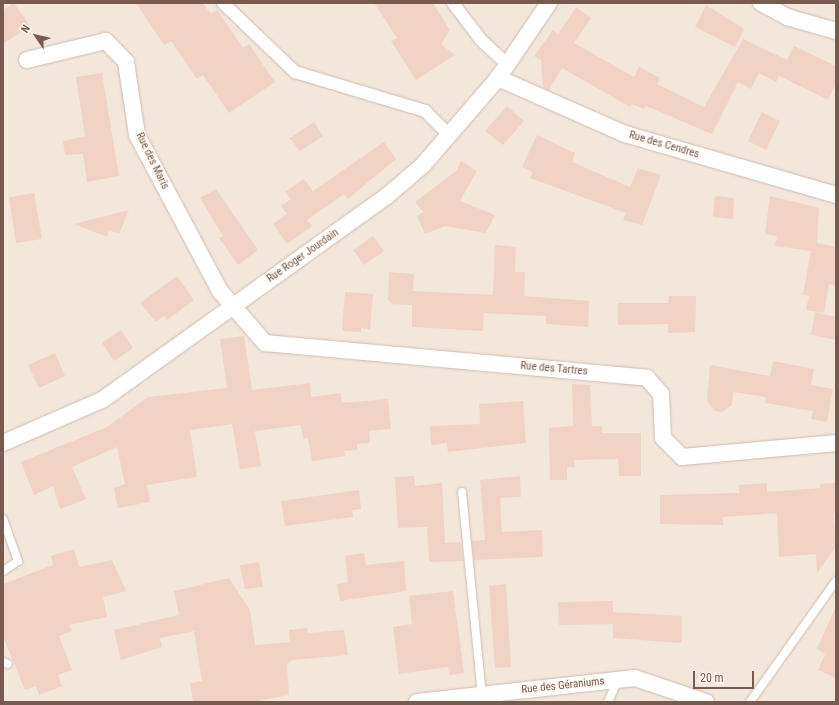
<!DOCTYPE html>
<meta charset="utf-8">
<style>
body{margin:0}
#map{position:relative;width:839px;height:705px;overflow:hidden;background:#fcf5ec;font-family:"Roboto Condensed",sans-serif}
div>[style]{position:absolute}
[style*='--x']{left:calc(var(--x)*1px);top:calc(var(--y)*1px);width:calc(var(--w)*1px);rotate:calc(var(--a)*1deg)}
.residential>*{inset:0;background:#f3e6db}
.building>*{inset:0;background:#f0d3c5}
.roads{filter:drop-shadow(0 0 1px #cebcb1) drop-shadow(0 0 1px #cebcb1)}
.service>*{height:8px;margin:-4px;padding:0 4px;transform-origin:4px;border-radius:4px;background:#fff}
.pedestrian>*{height:12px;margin:-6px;padding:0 6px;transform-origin:6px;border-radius:6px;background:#fff}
.minor>*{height:16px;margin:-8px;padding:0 8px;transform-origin:8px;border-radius:8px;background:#fff}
span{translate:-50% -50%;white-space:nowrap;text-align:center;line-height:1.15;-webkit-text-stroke:3px #fef9f3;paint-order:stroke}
.street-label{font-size:11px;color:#775b4f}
.frame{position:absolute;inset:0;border:4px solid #775b4f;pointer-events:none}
.north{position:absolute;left:16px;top:16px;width:40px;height:40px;-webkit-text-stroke:3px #fef9f3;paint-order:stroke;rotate:304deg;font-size:11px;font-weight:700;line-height:16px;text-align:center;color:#775b4f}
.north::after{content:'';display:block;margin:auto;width:14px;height:18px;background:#775b4f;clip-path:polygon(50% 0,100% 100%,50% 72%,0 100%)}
.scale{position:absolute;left:693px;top:671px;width:61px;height:18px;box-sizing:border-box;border:2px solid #775b4f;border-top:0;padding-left:5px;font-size:12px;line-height:14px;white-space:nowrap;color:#775b4f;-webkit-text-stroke:3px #fef9f3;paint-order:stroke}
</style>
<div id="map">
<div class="residential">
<div style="clip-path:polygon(3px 3px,836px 3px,836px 702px,3px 702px)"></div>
</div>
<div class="building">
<div style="clip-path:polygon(14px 3px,30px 26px,3px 44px,3px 10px)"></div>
<div style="clip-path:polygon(136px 3px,203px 3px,211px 14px,217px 10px,243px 48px,249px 44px,275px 82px,229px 113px,203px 75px,197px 79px,171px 41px,164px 45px)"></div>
<div style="clip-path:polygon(374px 3px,433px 3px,450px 30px,441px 44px,455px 55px,416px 80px,391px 41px,397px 38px)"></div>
<div style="clip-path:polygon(706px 5px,744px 29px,735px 47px,695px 27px)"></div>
<div style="clip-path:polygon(576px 7px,591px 18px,574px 43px,634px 77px,639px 67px,660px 78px,657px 84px,704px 107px,743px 39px,787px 60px,794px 46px,836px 66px,836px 83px,828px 100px,779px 76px,776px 82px,759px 73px,751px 89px,738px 82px,712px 134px,646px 106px,644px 109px,632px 104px,630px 107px,562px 68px,549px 90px,543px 88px,541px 60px,534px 56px,553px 30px,558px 34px)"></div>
<div style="clip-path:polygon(102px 73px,119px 176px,87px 182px,83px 154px,65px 155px,63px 141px,85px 136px,76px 77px)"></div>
<div style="clip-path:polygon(507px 106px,524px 121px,503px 145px,485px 131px)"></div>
<div style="clip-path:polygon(762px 112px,780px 121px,766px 150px,748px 141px)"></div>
<div style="clip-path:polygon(314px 122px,323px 136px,300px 151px,290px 138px)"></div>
<div style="clip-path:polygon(537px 135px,575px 153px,572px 162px,630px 187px,638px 168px,661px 175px,642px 225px,623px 220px,626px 213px,530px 178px,533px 172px,522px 167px)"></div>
<div style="clip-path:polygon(384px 142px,396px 159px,348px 199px,344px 194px,307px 220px,312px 226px,287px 244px,273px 224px,287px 214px,281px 206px,291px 199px,285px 192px,304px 179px,313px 191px)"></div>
<div style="clip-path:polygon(461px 161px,477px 171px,460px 201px,495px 215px,486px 233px,445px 226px,425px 234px,417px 216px,423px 212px,415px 202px,456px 171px)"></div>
<div style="clip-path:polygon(216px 189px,258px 250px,238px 265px,219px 238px,223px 236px,200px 198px)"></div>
<div style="clip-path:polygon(34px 193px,42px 239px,16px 243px,9px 197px)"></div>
<div style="clip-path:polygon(715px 196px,734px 198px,733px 219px,713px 217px)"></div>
<div style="clip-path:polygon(770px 196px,819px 208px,817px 243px,836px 247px,836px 286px,829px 284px,824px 313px,806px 310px,809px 296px,803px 295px,811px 251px,775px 246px,777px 236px,765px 234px)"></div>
<div style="clip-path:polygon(129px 210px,119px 234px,109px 230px,107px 237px,74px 224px)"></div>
<div style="clip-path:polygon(373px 236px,384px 251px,364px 265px,353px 250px)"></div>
<div style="clip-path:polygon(495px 245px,516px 247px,515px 272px,525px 272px,524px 296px,589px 301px,588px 327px,546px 324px,546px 316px,484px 313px,483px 331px,412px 327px,412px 300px,412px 305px,392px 304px,388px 299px,389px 272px,414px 274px,413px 291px,493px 295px)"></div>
<div style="clip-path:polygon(177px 276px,194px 300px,167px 320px,164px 316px,156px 322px,140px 303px)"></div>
<div style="clip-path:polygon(345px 292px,373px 294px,370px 329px,361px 328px,361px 332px,342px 331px)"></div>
<div style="clip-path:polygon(669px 296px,696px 296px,695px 332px,668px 333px,668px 324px,618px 325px,618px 303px,668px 303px)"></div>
<div style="clip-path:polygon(815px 312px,836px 317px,836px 340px,811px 335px)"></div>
<div style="clip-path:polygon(121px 330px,133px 348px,114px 361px,102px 343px)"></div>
<div style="clip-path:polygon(244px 336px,252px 390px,310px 383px,311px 397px,341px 393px,342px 403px,388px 399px,391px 429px,369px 431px,370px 443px,357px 444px,357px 450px,344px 451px,345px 456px,312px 461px,308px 438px,303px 439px,301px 425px,255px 431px,261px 466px,240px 469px,232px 424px,190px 430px,197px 477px,147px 485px,150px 502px,118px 508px,114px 488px,125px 484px,117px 447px,72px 467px,86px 499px,60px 509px,53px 486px,34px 495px,21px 462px,107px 427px,148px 397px,227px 388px,220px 339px)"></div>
<div style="clip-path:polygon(55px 353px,65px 376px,39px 388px,28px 365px)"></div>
<div style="clip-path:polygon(773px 361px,814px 369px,811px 385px,833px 389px,827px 422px,811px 419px,813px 411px,765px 403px,766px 397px,733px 392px,732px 405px,722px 412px,715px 411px,707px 401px,710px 365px,770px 376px)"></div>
<div style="clip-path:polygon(572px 384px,590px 385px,592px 426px,602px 426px,602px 433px,641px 433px,641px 476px,619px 476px,618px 459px,574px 460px,575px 467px,567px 467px,567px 480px,550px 480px,549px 428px,573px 426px)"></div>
<div style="clip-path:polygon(523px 401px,526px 443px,448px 452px,447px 443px,431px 445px,430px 426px,480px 424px,479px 404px)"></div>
<div style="clip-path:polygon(414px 476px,415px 486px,442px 483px,445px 543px,461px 542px,463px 561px,429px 562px,427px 527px,398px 528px,395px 477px)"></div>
<div style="clip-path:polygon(520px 476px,521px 497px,500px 498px,502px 532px,542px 530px,543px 557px,474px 560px,472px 541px,485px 540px,480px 480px)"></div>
<div style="clip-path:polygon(767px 483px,767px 492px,820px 488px,820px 484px,836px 483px,836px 512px,833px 513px,836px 546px,817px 573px,816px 554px,779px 557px,777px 513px,723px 517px,723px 525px,660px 524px,660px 495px,739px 493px,739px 485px)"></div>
<div style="clip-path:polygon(359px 490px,361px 509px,352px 510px,353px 517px,285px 526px,281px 501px)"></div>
<div style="clip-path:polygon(74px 549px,79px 567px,112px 560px,126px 591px,103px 597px,107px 617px,69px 625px,72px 631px,59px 636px,72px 670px,58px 675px,62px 686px,39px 695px,36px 686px,25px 690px,3px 636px,3px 584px,53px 565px,51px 556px)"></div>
<div style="clip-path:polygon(364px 553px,366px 565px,404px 561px,406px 591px,340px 601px,337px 584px,348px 582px,345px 556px)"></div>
<div style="clip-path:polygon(259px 562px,263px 587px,245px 589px,240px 565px)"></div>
<div style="clip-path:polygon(229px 578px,250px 610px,255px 645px,290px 642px,289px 630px,307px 628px,308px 633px,344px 630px,348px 655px,293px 660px,287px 664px,289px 695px,253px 702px,193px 702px,190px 683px,202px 681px,194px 631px,160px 638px,162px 647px,121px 660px,114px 630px,179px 615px,174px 591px)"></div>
<div style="clip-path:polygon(506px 584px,511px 667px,495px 668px,489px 586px)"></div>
<div style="clip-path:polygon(453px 591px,464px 673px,449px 675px,448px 667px,399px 674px,393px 627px,412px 624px,409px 596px)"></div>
<div style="clip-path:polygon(613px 601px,613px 624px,559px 625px,558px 602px)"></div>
<div style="clip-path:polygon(836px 606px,836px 678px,818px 670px,825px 654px,817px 649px)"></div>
<div style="clip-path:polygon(613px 612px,682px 616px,682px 643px,613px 638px)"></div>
</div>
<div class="roads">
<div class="service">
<div style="--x:462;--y:492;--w:204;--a:84.4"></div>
<div style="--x:3;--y:519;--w:45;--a:70.3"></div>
<div style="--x:18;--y:561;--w:18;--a:146"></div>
<div style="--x:3;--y:662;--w:5;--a:22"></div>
<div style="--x:608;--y:702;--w:24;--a:-66"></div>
<div style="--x:750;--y:702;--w:148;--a:-54.6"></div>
</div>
<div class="pedestrian">
<div style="--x:223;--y:3;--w:100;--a:43.8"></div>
<div style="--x:295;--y:72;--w:136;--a:16.7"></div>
<div style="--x:425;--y:111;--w:34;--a:45"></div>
<div style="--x:453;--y:3;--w:46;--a:52.9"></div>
<div style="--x:481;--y:40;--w:35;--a:43"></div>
</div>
<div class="minor">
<div style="--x:761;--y:3;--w:30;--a:28"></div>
<div style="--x:787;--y:17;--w:51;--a:15.9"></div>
<div style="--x:27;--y:60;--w:81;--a:-13.5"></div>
<div style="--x:106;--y:41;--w:29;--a:46"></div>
<div style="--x:126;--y:62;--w:74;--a:81.4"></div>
<div style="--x:137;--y:135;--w:177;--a:62"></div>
<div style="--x:220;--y:291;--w:69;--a:49.1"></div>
<div style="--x:265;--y:343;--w:384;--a:5.2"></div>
<div style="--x:647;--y:378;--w:21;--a:49"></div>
<div style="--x:661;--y:394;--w:44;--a:87.4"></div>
<div style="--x:663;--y:438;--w:27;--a:45"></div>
<div style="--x:682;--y:457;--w:155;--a:-5.2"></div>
<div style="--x:498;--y:78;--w:139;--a:23.8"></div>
<div style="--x:625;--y:134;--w:220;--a:16.1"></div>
<div style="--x:3;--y:443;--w:108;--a:-23.5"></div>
<div style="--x:102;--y:400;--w:350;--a:-35.6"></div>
<div style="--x:387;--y:196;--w:48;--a:-40.7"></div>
<div style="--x:423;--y:165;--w:115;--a:-49.2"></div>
<div style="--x:498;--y:78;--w:91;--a:-55.8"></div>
<div style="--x:417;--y:702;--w:219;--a:-6.3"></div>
<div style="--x:635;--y:678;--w:75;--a:18.7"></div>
</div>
</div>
<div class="street-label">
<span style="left:664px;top:145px;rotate:16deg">Rue des Cendres</span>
<span style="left:152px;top:161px;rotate:64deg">Rue des Maris</span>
<span style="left:303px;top:256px;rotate:-35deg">Rue Roger Jourdain</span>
<span style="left:554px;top:369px;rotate:5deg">Rue des Tartres</span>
<span style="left:563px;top:686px;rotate:-6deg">Rue des Géraniums</span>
</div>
<div class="frame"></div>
<div class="north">N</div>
<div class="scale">20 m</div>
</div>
